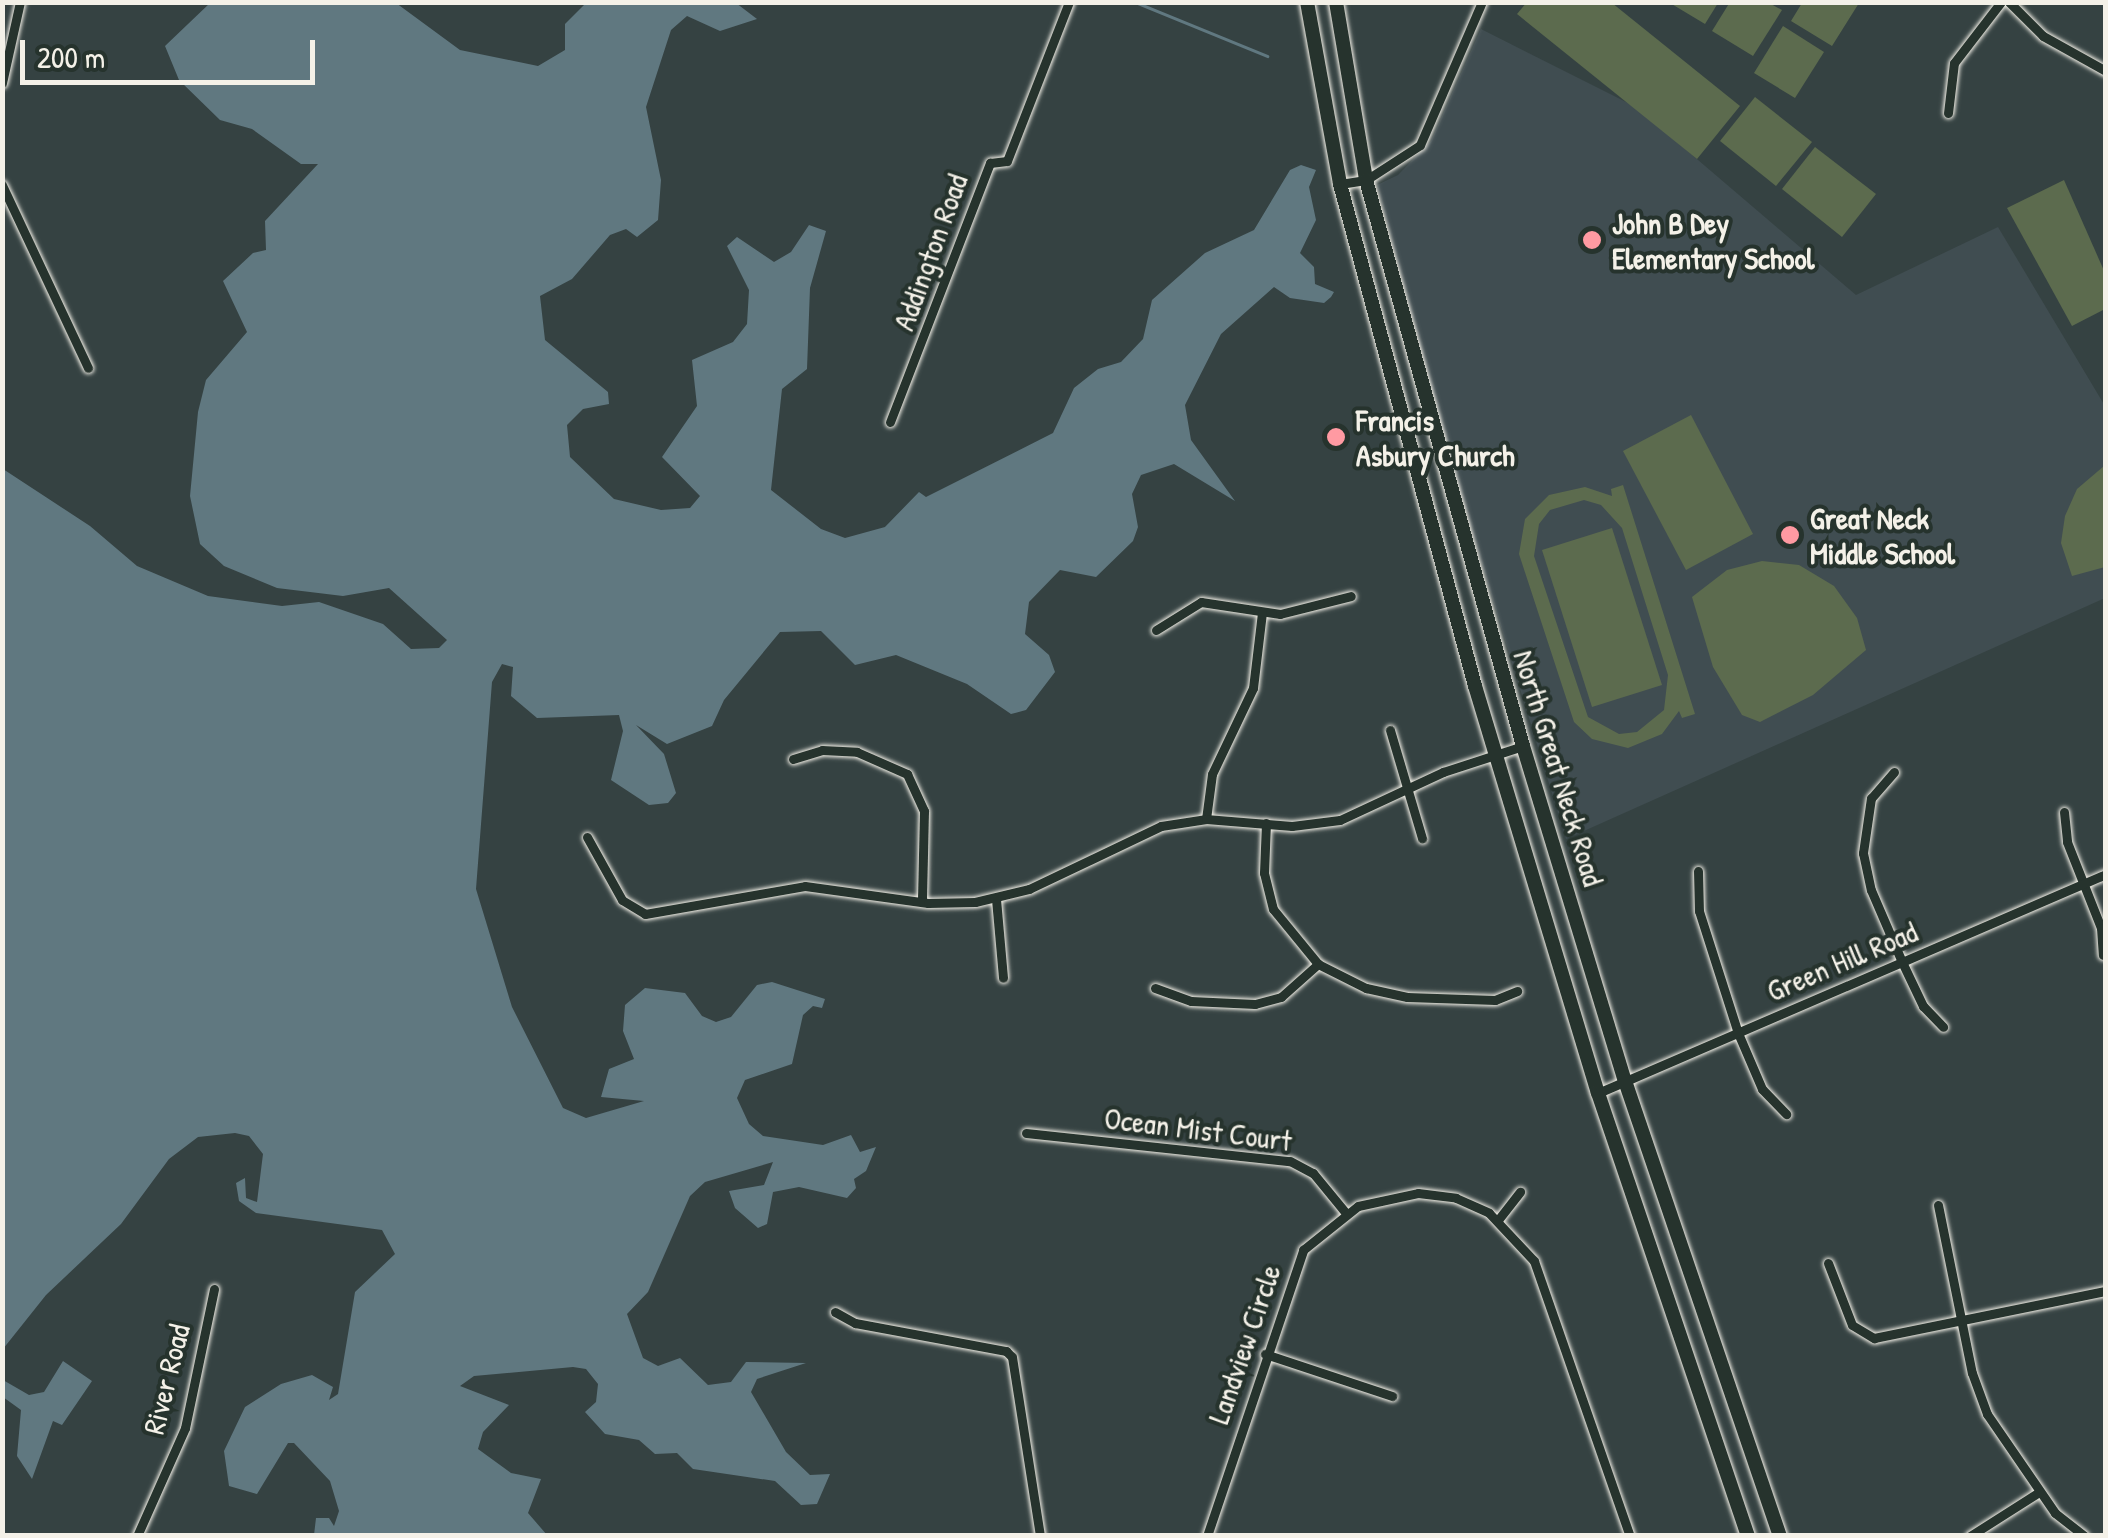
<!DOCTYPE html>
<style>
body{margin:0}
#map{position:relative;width:2108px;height:1538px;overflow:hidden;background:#354242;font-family:"Patrick Hand",sans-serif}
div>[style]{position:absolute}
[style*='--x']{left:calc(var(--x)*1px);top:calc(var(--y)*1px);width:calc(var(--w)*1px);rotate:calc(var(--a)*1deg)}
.built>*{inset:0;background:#404d51}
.green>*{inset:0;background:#5c6b4e}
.water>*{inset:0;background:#607880}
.stream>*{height:2.5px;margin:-1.25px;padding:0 1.25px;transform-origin:1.25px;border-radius:1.25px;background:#607880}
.roads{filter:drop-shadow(0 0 2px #f4f1e8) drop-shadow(0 0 2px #f4f1e8)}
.minor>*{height:9px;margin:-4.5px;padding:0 4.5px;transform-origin:4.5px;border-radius:4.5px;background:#26332d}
.primary>*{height:14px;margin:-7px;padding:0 7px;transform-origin:7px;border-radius:7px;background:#26332d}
.dots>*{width:28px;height:28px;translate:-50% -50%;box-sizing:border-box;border:5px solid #26332d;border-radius:50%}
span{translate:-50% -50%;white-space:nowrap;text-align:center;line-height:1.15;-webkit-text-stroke:8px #26332d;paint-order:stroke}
.poi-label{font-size:30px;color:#f4f1e8;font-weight:700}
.left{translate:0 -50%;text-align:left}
.street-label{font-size:30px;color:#f4f1e8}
.frame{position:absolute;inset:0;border:5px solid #f4f1e8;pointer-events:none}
.scale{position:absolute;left:20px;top:40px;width:295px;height:45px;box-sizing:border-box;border:5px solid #f4f1e8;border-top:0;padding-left:12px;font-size:30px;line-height:35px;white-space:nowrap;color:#f4f1e8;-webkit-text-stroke:8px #26332d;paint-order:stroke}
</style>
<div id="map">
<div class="built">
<div style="clip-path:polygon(1481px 29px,1636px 107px,1856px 295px,1998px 227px,2105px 406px,2105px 598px,1566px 839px,1454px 473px,1377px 185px,1398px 175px,1431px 141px)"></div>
</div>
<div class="green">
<div style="clip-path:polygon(1527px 2px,1612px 3px,1740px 106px,1697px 159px,1517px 14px)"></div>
<div style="clip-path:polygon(1730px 2px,1769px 3px,1782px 10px,1753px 56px,1712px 31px)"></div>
<div style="clip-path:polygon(1670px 3px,1718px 2px,1718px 3px,1705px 24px)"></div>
<div style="clip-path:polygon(1802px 3px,1802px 2px,1859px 3px,1832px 46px,1791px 21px)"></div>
<div style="clip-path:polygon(1783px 26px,1824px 52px,1795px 98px,1754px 73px)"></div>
<div style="clip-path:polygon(1755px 97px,1812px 142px,1776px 186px,1720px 141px)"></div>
<div style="clip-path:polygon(1815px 147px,1876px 194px,1842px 237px,1782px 189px)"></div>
<div style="clip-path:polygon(2064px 180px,2105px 273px,2105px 309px,2072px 326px,2007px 208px)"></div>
<div style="clip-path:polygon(1691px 415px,1753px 534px,1686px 570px,1623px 451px)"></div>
<div style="clip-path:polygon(2104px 466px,2105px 567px,2072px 576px,2061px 543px,2065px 516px,2077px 489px)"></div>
<div style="clip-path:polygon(evenodd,1623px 485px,1695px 714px,1682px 718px,1679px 711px,1662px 734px,1628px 748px,1592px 739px,1574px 722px,1519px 554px,1525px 519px,1549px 495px,1585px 487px,1612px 496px,1611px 489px,1623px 485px,1584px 500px,1601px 505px,1622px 528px,1668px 675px,1664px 710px,1637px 732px,1619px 734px,1588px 717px,1534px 556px,1539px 524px,1550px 510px,1584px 500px)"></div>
<div style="clip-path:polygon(1612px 528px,1662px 685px,1592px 707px,1542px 550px)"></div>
<div style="clip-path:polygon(1762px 561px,1799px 565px,1834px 586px,1857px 618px,1866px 650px,1813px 695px,1760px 722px,1742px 715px,1713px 667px,1692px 597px,1727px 570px)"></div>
</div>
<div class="water">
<div style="clip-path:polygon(210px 3px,396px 3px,460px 50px,538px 66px,565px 50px,565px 24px,586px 3px,736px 3px,757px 19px,720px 31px,687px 16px,671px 30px,646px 107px,661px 180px,658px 220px,637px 237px,626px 229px,610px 235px,572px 279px,540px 296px,545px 340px,608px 392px,609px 404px,583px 409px,567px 425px,570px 457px,614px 499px,661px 510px,690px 508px,700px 496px,662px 457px,697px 406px,692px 360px,733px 342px,747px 324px,749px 290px,727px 246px,737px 237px,774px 262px,791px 252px,809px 225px,826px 231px,810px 288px,807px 369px,782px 389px,771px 490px,821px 529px,845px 538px,885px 527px,919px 492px,926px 497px,1053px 433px,1074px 388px,1098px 369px,1121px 362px,1143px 339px,1152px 300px,1205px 253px,1254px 230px,1290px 170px,1301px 165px,1316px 170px,1309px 187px,1316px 220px,1300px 253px,1314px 267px,1315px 284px,1334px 292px,1331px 297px,1324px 303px,1290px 298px,1274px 287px,1221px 334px,1185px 405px,1191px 440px,1235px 501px,1174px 464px,1141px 475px,1132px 494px,1138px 527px,1133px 541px,1096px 577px,1060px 570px,1029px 602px,1025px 634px,1049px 655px,1055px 672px,1026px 710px,1011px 714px,967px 684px,896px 655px,855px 665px,821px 631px,780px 632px,724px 700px,712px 726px,667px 744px,636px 725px,664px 754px,676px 793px,668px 803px,649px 805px,611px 780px,623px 731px,619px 715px,537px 718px,511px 696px,513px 667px,502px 664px,492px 682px,476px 889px,512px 1007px,563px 1108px,586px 1118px,644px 1101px,601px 1097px,609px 1069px,634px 1059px,623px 1031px,625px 1005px,645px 988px,685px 993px,702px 1016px,716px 1022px,731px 1017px,757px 985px,772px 982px,825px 999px,822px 1008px,813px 1006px,803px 1015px,792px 1064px,745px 1080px,737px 1098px,749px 1124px,763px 1136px,823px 1145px,851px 1135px,860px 1152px,876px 1147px,866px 1171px,854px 1179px,856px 1188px,847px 1198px,799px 1187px,773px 1192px,767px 1224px,758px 1228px,735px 1208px,729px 1191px,764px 1185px,773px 1162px,705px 1182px,690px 1196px,648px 1292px,627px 1314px,643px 1358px,658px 1366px,680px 1358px,708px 1385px,731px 1382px,746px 1362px,806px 1363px,757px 1379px,751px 1392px,786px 1452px,810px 1475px,830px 1474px,817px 1504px,801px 1505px,775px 1481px,693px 1469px,677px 1453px,655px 1454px,639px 1440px,605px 1434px,585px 1412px,596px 1402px,598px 1384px,586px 1369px,573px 1367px,474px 1376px,460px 1386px,509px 1405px,483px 1432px,478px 1449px,511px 1473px,541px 1479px,528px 1513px,547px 1535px,314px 1535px,316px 1518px,329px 1518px,334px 1526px,339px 1511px,330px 1481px,294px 1443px,288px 1443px,257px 1494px,229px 1486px,224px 1451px,245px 1407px,281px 1384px,312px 1375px,333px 1387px,329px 1400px,338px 1394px,355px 1292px,395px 1254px,382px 1230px,256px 1213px,239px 1201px,236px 1183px,245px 1178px,246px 1198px,257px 1202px,263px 1154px,249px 1136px,235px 1133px,198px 1137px,169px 1159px,121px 1224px,46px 1295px,3px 1349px,3px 469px,90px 526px,137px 566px,208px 596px,282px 606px,319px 602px,383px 624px,411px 649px,439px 648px,447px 640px,389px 588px,343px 596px,277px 588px,224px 566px,200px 544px,190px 496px,198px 412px,206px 380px,247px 332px,223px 281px,253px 253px,266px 250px,265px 221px,318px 164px,301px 164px,252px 129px,220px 120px,179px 80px,165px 46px)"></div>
<div style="clip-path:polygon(63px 1361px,92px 1381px,62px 1425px,53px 1421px,32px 1479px,17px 1456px,21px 1410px,3px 1397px,3px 1380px,29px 1395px,44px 1392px)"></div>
</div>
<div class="stream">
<div style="--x:1135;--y:2;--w:143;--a:22.2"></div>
</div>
<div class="roads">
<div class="minor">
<div style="--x:2009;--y:2;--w:48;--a:45"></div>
<div style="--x:2043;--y:36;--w:72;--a:29.1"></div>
<div style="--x:2;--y:83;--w:83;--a:-77.5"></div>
<div style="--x:1948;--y:113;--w:50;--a:-83.2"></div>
<div style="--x:1954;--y:63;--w:77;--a:-52.4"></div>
<div style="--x:1340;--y:184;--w:26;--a:-9"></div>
<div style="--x:1366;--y:180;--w:64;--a:-32.9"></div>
<div style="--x:1420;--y:145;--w:156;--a:-66.6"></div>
<div style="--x:2;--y:185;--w:202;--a:64.8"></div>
<div style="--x:890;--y:422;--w:278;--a:-68.9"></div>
<div style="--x:990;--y:163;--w:17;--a:-7"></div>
<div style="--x:1007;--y:161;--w:171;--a:-68.7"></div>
<div style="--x:1156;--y:630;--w:53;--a:-31.9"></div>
<div style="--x:1201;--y:602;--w:80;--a:8.6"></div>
<div style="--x:1280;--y:614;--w:73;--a:-14.2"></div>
<div style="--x:1390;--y:730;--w:113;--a:73.5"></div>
<div style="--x:793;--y:759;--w:30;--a:-17"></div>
<div style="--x:822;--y:750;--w:35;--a:3"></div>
<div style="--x:857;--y:752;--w:55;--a:23.7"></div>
<div style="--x:907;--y:774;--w:41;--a:65.3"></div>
<div style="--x:924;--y:811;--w:91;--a:91.3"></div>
<div style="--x:1894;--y:772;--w:35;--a:131"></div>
<div style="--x:1871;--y:798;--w:56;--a:98.3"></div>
<div style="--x:1863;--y:853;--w:38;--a:78"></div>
<div style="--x:1871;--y:890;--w:78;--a:66.7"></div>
<div style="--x:1902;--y:962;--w:49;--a:64.5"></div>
<div style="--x:1923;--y:1006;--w:29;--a:46"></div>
<div style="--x:2064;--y:812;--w:30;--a:84"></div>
<div style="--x:2067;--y:842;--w:92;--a:68.4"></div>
<div style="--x:2101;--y:928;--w:27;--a:86"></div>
<div style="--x:1206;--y:819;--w:45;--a:-82.4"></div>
<div style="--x:1212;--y:774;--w:95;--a:-64.5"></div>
<div style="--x:1253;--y:688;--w:76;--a:-83.2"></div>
<div style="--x:1266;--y:823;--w:50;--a:92.3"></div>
<div style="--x:1264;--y:873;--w:37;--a:76"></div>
<div style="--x:1273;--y:909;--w:71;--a:50.7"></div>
<div style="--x:1318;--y:964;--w:54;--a:26.6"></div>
<div style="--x:1366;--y:988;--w:42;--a:12.4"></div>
<div style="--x:1407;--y:997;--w:88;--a:2"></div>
<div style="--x:1495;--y:1000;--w:24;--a:-22"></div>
<div style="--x:587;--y:837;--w:72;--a:60.9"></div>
<div style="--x:622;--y:900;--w:27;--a:31"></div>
<div style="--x:645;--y:914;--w:162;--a:-9.9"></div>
<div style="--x:805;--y:886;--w:124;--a:7.9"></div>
<div style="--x:928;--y:903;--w:47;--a:-1.2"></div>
<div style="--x:975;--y:902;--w:56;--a:-13.5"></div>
<div style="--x:1029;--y:889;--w:146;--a:-25.5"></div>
<div style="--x:1161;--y:826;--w:46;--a:-8.8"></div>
<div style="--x:1206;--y:819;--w:86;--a:4.7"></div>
<div style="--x:1292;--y:826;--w:48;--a:-7.1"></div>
<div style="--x:1340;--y:820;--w:114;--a:-25"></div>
<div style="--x:1443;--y:772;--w:84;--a:-18"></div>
<div style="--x:1698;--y:871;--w:40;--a:88.6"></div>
<div style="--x:1699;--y:911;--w:128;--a:72.3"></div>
<div style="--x:1738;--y:1033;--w:61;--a:66.8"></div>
<div style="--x:1762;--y:1089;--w:35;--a:46"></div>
<div style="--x:996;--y:899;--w:79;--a:84.9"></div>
<div style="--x:1155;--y:988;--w:38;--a:20"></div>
<div style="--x:1191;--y:1001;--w:64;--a:2.7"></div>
<div style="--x:1255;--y:1004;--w:27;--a:-15"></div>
<div style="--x:1281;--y:997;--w:50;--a:-41.7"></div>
<div style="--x:1598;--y:1093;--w:553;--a:-23.32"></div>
<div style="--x:1026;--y:1133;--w:265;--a:6.1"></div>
<div style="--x:1290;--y:1161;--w:26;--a:28"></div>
<div style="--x:1313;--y:1173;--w:50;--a:50.6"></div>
<div style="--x:1938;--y:1205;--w:171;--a:78.6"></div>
<div style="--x:1972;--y:1373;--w:44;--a:69.9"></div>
<div style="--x:1987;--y:1414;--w:120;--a:55.5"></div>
<div style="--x:2055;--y:1513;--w:37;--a:38"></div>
<div style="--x:1498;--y:1220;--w:36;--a:-52"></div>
<div style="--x:1828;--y:1263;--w:66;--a:68.8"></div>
<div style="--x:1852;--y:1325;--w:26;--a:31"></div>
<div style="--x:1874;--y:1338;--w:237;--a:-11.5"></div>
<div style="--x:835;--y:1312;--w:23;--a:29"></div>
<div style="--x:855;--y:1323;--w:154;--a:10.5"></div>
<div style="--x:1006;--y:1351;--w:8;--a:45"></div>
<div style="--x:1012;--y:1357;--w:181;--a:81.1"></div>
<div style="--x:1265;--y:1354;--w:134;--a:18.3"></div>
<div style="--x:137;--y:1536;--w:118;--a:-66"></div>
<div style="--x:185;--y:1428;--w:142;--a:-78.2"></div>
<div style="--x:1207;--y:1536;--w:302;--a:-71.4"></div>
<div style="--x:1303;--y:1250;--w:70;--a:-38.7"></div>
<div style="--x:1358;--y:1206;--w:61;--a:-12.2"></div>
<div style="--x:1418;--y:1193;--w:38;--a:7"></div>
<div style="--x:1456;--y:1198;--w:36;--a:24"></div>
<div style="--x:1489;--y:1213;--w:66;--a:46.8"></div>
<div style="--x:1534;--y:1261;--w:291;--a:70.8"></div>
<div style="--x:1970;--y:1536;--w:82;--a:-32.5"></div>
</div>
<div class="primary">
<div style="--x:1307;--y:2;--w:185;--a:79.7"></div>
<div style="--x:1340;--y:184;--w:520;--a:74.95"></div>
<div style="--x:1475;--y:686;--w:425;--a:73.2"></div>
<div style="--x:1598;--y:1093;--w:468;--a:71.3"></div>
<div style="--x:1336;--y:2;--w:181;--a:80.4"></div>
<div style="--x:1366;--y:180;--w:587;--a:74.5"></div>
<div style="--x:1523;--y:746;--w:350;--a:73.1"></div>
<div style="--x:1625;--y:1081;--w:481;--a:71.2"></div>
</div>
</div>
<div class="dots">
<div style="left:1592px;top:240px;background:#ff9aa2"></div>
<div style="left:1336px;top:437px;background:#ff9aa2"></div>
<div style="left:1790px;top:535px;background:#ff9aa2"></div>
</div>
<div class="poi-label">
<span class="left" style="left:1612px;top:240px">John B Dey<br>Elementary School</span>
<span class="left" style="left:1356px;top:437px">Francis<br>Asbury Church</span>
<span class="left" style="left:1810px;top:535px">Great Neck<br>Middle School</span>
</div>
<div class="street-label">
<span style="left:930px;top:252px;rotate:-70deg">Addington Road</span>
<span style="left:1559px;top:768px;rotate:73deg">North Great Neck Road</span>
<span style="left:1842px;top:961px;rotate:-23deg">Green Hill Road</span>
<span style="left:1198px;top:1129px;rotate:7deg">Ocean Mist Court</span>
<span style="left:1244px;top:1344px;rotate:-71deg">Landview Circle</span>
<span style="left:166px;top:1379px;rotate:-76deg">River Road</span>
</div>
<div class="frame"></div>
<div class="scale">200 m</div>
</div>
